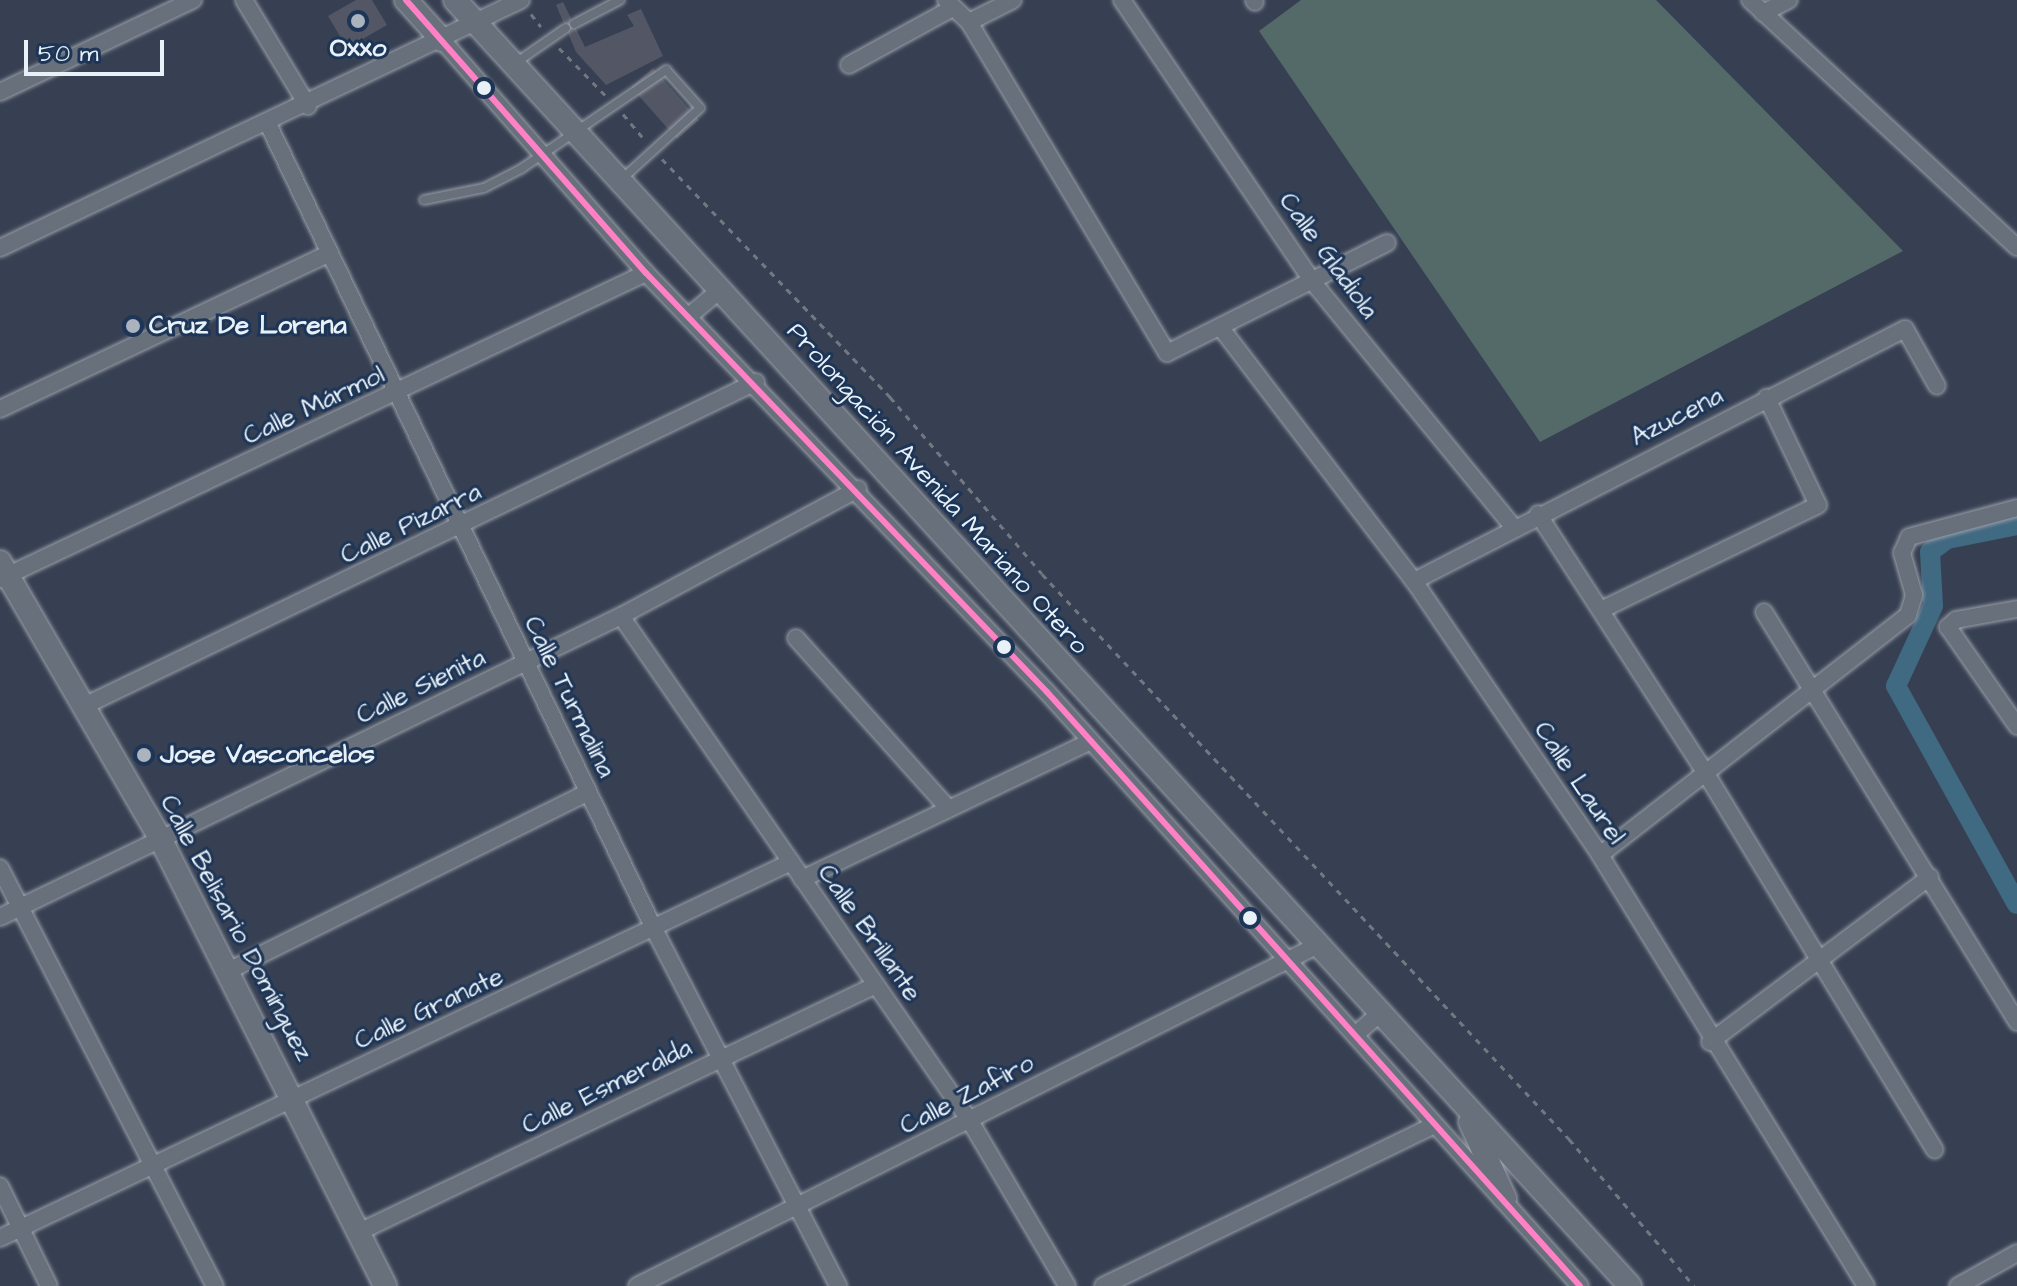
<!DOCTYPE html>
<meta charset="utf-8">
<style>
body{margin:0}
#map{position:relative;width:2017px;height:1286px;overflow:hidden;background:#374052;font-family:"Architects Daughter",sans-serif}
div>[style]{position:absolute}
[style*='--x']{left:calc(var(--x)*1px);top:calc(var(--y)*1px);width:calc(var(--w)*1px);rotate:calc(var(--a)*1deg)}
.green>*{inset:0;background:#546a69}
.canal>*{height:20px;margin:-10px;padding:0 10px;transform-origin:10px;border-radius:10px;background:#406982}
.building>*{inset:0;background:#535664}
.path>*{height:3px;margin-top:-1.5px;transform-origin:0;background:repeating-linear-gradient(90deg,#717882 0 6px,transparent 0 12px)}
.roads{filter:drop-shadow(0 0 2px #9ba1ab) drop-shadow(0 0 2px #9ba1ab)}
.lane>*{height:8px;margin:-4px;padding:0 4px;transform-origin:4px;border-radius:4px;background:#68707b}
.street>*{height:16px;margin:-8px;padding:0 8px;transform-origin:8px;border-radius:8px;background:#68707b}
.secondary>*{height:22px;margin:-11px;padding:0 11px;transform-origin:11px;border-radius:11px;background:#68707b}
.bus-1>*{height:6px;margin:-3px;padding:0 3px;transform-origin:3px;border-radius:3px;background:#ff80c5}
.dots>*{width:22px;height:22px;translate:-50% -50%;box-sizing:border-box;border:4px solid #1d3557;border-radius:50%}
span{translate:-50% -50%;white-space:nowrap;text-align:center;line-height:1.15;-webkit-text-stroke:6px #1d3557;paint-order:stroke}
.poi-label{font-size:26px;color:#e8f1f8;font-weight:700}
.left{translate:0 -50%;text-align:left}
.street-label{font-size:26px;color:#e8f1f8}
.scale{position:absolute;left:24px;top:40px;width:140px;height:36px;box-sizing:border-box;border:4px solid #e8f1f8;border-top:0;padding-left:10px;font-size:24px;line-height:28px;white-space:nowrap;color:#e8f1f8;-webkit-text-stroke:6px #1d3557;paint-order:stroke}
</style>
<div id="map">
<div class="green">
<div style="clip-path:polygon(1301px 0,1656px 0,1903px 251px,1540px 442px,1259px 31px)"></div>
</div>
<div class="canal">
<div style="--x:2017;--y:525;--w:71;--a:168.7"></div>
<div style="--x:1947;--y:539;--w:21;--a:143"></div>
<div style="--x:1930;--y:552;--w:54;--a:86.8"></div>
<div style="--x:1933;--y:606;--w:88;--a:114.8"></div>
<div style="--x:1896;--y:686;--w:249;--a:61"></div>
</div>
<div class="building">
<div style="clip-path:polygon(356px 0,372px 0,387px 25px,347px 48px,328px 16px)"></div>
<div style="clip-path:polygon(563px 2px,585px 47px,634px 26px,627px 15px,641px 9px,663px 56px,606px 85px,576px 52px,556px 5px)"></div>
<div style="clip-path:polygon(653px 68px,699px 120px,677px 139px,631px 87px)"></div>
</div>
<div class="path">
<div style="--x:531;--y:14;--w:16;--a:52"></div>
<div style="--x:559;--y:48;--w:69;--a:45.6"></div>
<div style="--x:623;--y:114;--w:33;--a:50"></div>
<div style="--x:662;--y:159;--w:330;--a:46.2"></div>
<div style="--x:890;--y:397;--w:233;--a:49.3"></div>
<div style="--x:1042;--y:574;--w:773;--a:46.99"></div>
<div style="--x:1569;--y:1139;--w:193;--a:49.6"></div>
</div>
<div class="roads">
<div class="lane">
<div style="--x:574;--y:24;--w:52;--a:-27.6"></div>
<div style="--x:514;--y:64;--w:63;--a:-34.7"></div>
<div style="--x:424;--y:200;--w:61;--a:-11.3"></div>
<div style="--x:484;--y:188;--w:42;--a:-27.2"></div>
<div style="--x:521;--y:169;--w:176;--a:-34.3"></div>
<div style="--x:666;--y:70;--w:51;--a:48.2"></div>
<div style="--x:700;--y:108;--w:105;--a:137.7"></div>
</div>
<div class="street">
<div style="--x:244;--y:0;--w:124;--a:58.9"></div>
<div style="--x:946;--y:0;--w:32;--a:44"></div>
<div style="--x:969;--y:22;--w:386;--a:59.1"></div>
<div style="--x:1167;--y:353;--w:246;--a:-26.6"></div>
<div style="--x:1122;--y:0;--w:339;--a:55.9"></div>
<div style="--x:1312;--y:281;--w:318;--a:50.7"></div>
<div style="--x:1254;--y:0;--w:2;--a:63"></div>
<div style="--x:1750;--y:0;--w:364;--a:42.8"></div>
<div style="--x:1763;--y:13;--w:29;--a:-27"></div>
<div style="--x:969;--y:22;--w:49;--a:-26.6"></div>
<div style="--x:442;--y:40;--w:310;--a:48.8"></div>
<div style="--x:646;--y:273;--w:580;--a:46.26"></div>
<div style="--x:1047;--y:692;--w:798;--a:48.1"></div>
<div style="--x:849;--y:65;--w:116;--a:-28.8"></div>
<div style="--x:0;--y:92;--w:214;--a:-25.5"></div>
<div style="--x:268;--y:124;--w:893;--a:64.38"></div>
<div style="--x:654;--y:929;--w:402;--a:62.7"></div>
<div style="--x:0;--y:248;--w:577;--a:-25.45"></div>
<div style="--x:689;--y:316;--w:39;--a:-40"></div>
<div style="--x:1221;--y:328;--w:318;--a:52.7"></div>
<div style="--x:1414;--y:581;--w:331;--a:55.8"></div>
<div style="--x:1600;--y:855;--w:506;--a:58.32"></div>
<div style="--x:0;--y:409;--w:365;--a:-25.3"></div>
<div style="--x:1538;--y:514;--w:307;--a:57.1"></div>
<div style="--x:1705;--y:772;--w:442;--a:58.7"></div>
<div style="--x:0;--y:579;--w:715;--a:-25.35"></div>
<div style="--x:1414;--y:581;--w:552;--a:-27.17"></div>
<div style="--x:1905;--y:329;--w:65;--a:60.7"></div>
<div style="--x:1603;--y:609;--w:239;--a:-25.8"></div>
<div style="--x:1818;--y:505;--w:119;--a:-115.5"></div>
<div style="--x:2017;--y:609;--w:62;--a:169.8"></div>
<div style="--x:1956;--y:620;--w:11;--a:139"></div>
<div style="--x:1948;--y:627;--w:121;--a:55.1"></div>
<div style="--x:1764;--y:612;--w:482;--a:58.3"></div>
<div style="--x:621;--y:616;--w:614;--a:55.35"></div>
<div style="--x:970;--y:1121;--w:191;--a:59.5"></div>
<div style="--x:796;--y:638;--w:228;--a:48.2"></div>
<div style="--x:84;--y:706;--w:746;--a:-25.74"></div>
<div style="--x:1600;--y:855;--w:390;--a:-37.9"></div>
<div style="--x:1908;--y:615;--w:21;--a:-73"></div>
<div style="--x:1914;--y:595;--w:44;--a:-105.9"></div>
<div style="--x:1902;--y:553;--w:17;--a:-66"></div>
<div style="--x:1909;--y:537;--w:112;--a:-15"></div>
<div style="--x:0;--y:868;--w:470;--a:62.8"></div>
<div style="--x:802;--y:879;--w:318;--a:-25.5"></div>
<div style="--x:0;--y:917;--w:690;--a:-25.86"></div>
<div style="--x:621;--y:616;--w:269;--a:-28.2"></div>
<div style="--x:228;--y:971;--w:402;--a:-26.4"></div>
<div style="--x:1355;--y:1035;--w:33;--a:-41"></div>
<div style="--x:1710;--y:1042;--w:275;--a:-36.9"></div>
<div style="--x:0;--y:1186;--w:111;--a:63.9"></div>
<div style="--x:359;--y:1232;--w:573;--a:-25.54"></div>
<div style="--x:0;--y:1238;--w:876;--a:-25.42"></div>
<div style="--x:637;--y:1286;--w:762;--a:-26.6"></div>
<div style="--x:1103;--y:1286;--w:368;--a:-25.9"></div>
<div style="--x:1958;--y:1286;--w:68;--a:-29.2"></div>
</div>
<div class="secondary">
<div style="--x:406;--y:0;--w:54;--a:48"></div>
<div style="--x:455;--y:0;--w:1742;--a:47.58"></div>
<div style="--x:0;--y:562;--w:321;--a:59.9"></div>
<div style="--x:161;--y:840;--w:499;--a:63.3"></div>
<div style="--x:1470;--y:1122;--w:84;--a:65.3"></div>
</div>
</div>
<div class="bus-1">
<div style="--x:406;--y:0;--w:363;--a:48.7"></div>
<div style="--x:646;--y:273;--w:580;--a:46.26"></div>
<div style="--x:1047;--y:692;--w:798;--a:48.1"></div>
</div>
<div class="dots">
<div style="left:358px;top:21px;background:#aab3be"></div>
<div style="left:484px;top:88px;background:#e8f1f8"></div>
<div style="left:133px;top:326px;background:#aab3be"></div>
<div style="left:1004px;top:647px;background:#e8f1f8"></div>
<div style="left:144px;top:755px;background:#aab3be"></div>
<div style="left:1250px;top:918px;background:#e8f1f8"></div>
</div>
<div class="poi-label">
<span style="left:358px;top:49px">Oxxo</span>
<span class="left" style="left:149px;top:326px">Cruz De Lorena</span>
<span class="left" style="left:160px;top:755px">Jose Vasconcelos</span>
</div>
<div class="street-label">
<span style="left:1328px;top:256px;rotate:54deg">Calle Gladiola</span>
<span style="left:314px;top:406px;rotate:-25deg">Calle Mármol</span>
<span style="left:1677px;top:417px;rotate:-27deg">Azucena</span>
<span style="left:937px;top:489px;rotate:48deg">Prolongación Avenida Mariano Otero</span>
<span style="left:411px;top:524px;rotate:-26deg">Calle Pizarra</span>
<span style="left:421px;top:687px;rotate:-26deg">Calle Sienita</span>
<span style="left:569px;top:697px;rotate:64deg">Calle Turmalina</span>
<span style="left:1579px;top:783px;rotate:56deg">Calle Laurel</span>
<span style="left:236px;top:928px;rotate:62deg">Calle Belisario Domínguez</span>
<span style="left:869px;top:933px;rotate:55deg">Calle Brillante</span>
<span style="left:429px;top:1009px;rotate:-25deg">Calle Granate</span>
<span style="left:607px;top:1087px;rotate:-26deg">Calle Esmeralda</span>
<span style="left:967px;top:1095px;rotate:-27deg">Calle Zafiro</span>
</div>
<div class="scale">50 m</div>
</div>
